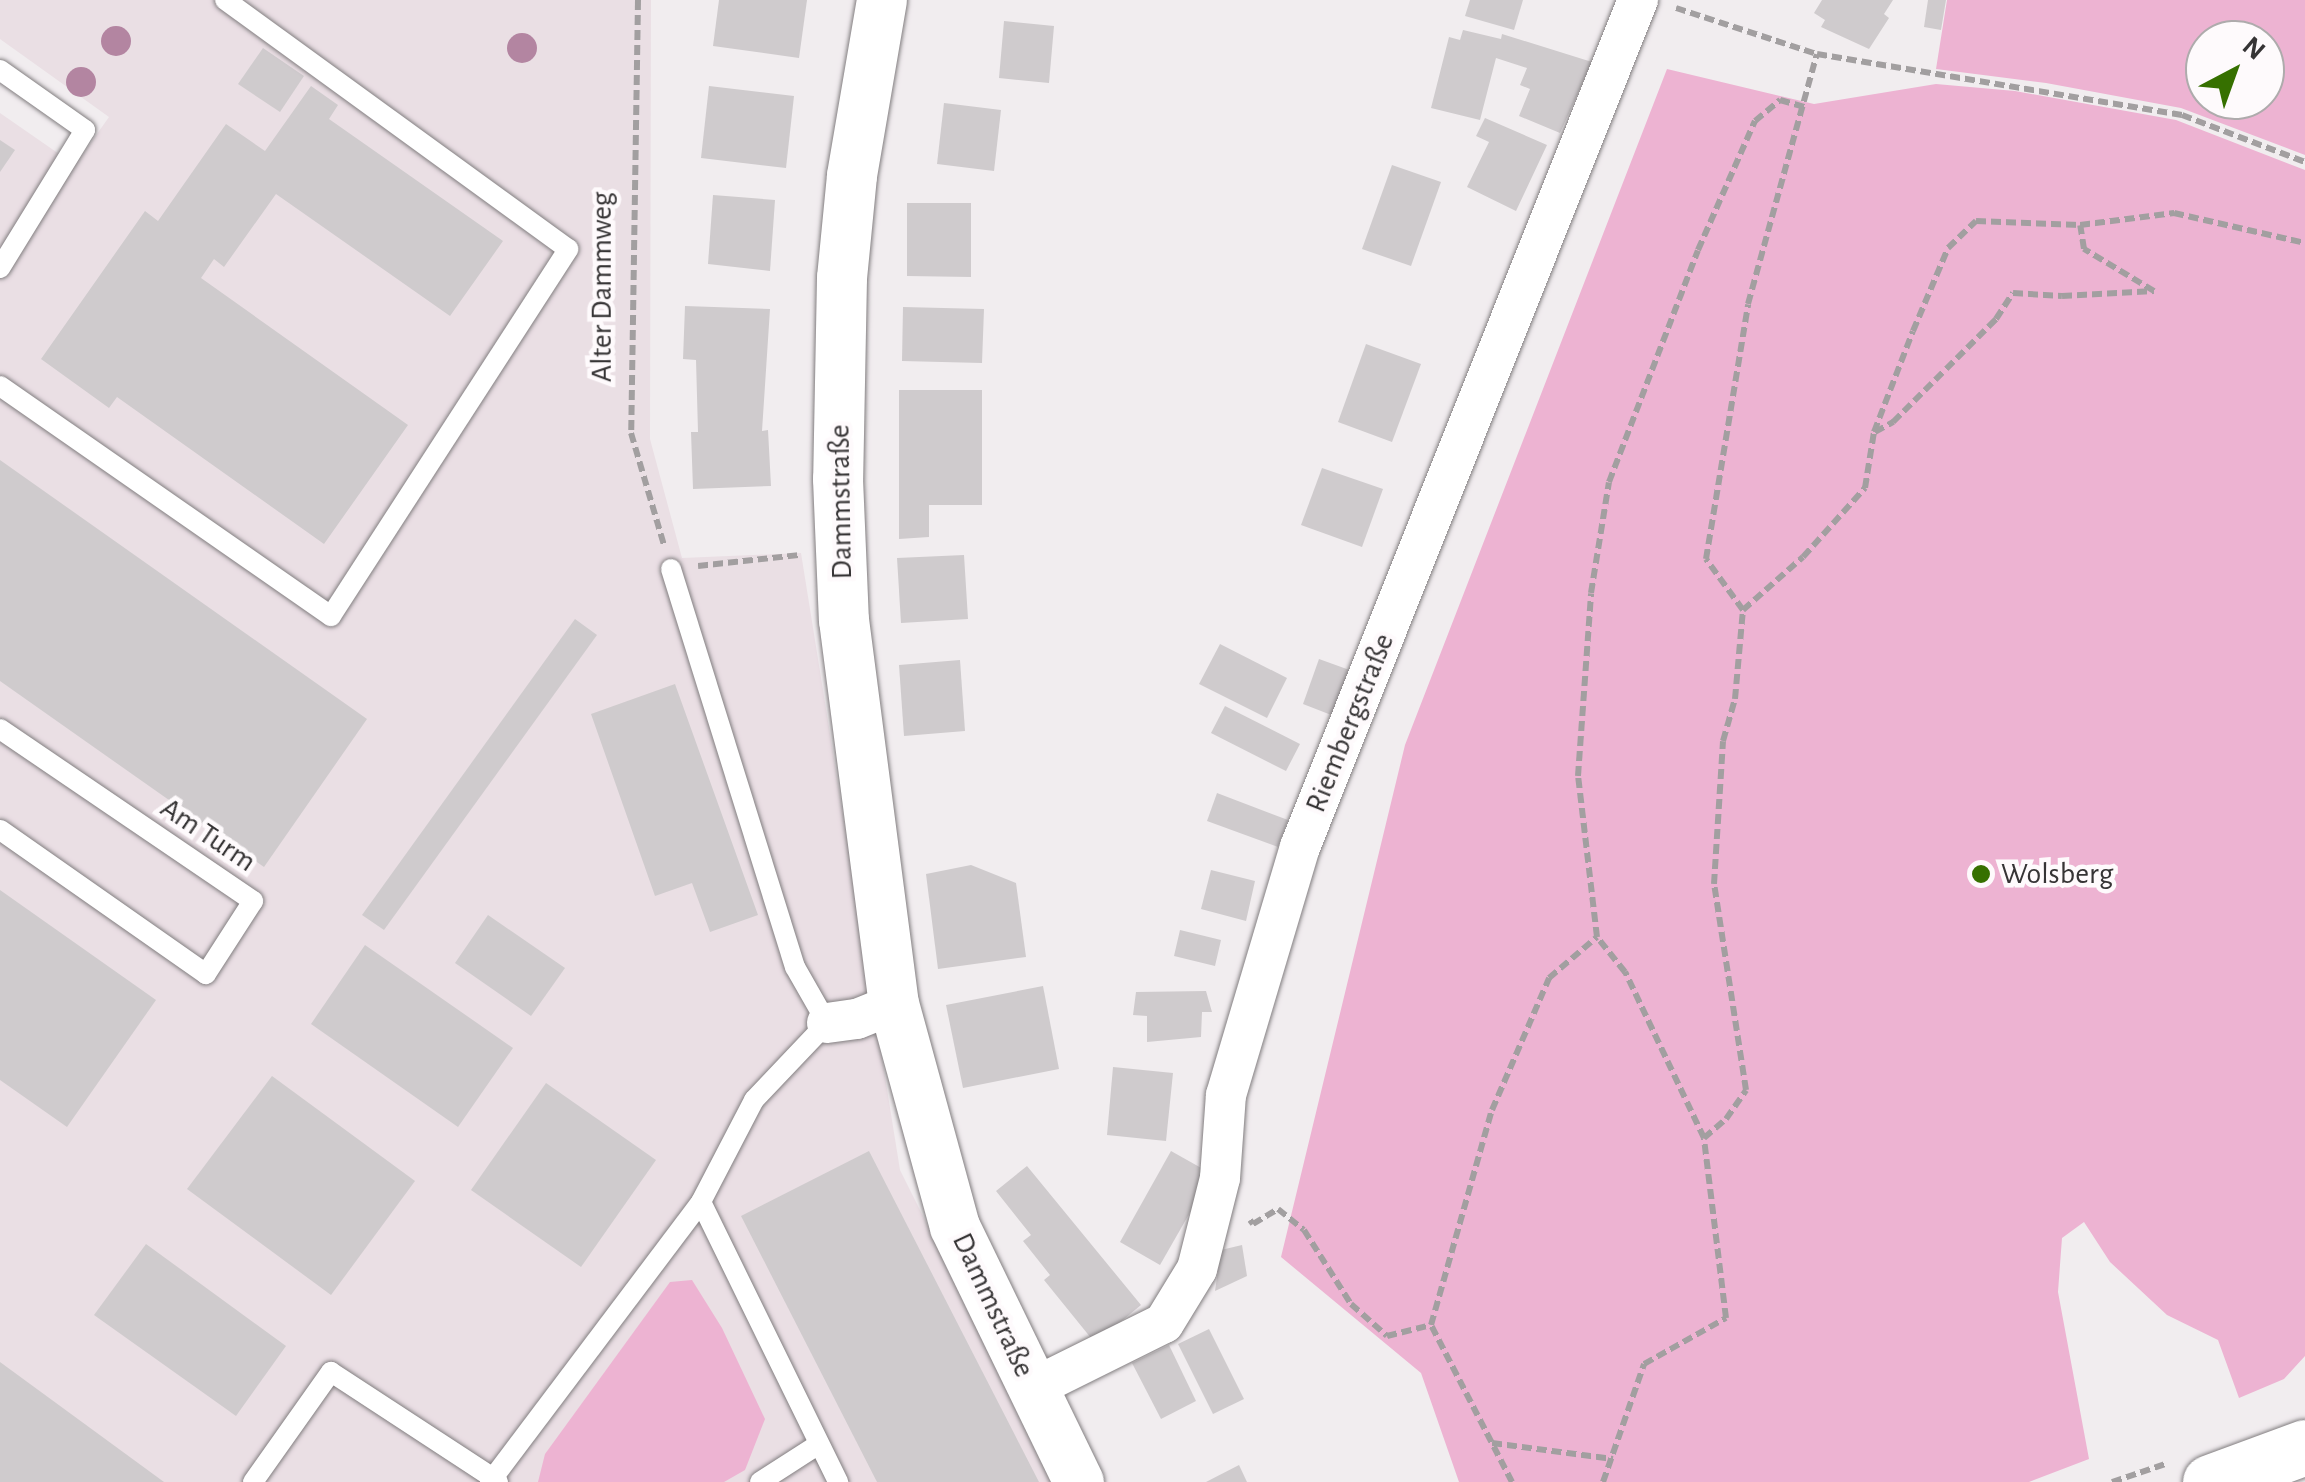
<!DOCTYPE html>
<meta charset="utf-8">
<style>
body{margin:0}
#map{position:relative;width:2305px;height:1482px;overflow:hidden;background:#f1edef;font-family:"Alegreya Sans",sans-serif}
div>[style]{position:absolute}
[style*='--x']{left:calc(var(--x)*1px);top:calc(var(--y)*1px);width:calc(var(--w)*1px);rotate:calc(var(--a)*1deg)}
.built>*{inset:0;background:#eadfe4}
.green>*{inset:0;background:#edb3d2}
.building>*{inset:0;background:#cfcbcd}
.path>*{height:6px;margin-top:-3px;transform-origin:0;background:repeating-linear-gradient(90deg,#a29fa0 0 10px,transparent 0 15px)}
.roads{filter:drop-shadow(0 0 2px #827e80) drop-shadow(0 0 2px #827e80)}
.service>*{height:20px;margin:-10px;padding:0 10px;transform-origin:10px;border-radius:10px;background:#fff}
.minor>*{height:40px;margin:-20px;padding:0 20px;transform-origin:20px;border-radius:20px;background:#fff}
.tertiary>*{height:50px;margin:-25px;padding:0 25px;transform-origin:25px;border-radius:25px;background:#fff}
.secondary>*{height:55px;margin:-27.5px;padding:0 27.5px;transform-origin:27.5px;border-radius:27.5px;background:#fff}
.trees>*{width:30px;height:30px;margin:-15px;border-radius:50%;background:#b385a1}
.dots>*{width:28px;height:28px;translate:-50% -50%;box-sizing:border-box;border:5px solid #fefafc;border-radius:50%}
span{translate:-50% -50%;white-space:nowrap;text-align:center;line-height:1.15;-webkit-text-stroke:9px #fefafc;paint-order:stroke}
.street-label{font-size:30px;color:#363435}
.poi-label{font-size:30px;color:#363435}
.left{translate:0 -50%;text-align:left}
.north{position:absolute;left:2185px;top:20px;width:100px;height:100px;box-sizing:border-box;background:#fefafc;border:2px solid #aeabac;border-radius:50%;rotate:41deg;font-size:28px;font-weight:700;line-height:40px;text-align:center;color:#363435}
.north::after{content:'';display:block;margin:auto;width:35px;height:45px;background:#367000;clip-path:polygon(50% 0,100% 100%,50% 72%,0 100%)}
</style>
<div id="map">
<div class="built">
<div style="clip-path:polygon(0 0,651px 0,650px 439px,682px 558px,801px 553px,900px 1170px,1056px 1482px,0 1482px,0 113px,75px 165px,109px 117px,0 39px)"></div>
</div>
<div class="green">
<div style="clip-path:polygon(evenodd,1947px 0,2305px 0,2305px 155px,2181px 108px,2046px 83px,1936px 69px,1947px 0,2205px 40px,2265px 40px,2265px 100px,2205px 100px,2205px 40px)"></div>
<div style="clip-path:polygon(1667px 69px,1814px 104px,1936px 84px,2015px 91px,2176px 120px,2305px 170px,2305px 1356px,2284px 1379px,2239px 1398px,2218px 1340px,2167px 1315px,2110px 1262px,2084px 1222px,2062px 1238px,2058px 1292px,2089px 1459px,2029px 1482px,1459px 1482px,1421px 1373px,1281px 1257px,1405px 745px)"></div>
<div style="clip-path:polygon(692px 1280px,722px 1328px,765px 1419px,745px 1470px,724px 1482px,538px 1482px,545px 1454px,670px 1282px)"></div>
</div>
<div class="building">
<div style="clip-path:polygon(719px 0,807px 0,799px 58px,713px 46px)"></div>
<div style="clip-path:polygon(1470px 0,1523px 0,1514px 30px,1465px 16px)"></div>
<div style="clip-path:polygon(1822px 0,1893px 0,1884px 14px,1889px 18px,1869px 49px,1821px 27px,1825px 20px,1814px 13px)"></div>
<div style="clip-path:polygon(1928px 0,1946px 0,1941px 30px,1924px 27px)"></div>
<div style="clip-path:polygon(1004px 21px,1054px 26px,1049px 83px,999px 78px)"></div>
<div style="clip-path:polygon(1463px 30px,1501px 39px,1502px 34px,1592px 62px,1560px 133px,1519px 116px,1530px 89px,1520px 85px,1527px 68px,1496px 58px,1480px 120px,1431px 108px,1449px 37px,1460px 40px)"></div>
<div style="clip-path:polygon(263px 48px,304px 76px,280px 112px,238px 84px)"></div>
<div style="clip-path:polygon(311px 86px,338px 105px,329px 119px,503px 241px,450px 316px,276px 194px,224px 267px,214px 259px,201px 278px,408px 425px,324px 544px,117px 397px,109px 408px,41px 359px,145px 211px,158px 221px,226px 124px,265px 151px)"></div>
<div style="clip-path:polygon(709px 86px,794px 96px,786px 168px,701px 158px)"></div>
<div style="clip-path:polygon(944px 103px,1001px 110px,994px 171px,937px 164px)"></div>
<div style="clip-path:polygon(1485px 118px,1547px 145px,1516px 211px,1467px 187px,1489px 142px,1476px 136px)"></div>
<div style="clip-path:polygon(0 140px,15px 150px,0 172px)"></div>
<div style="clip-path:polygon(1392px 165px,1441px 182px,1411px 266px,1362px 249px)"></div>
<div style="clip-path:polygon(713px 195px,775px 200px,770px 271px,708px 264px)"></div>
<div style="clip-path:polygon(907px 203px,971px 203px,971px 277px,907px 276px)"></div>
<div style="clip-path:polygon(685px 306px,770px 309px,762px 431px,768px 430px,771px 486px,693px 489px,691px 432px,698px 432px,696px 360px,683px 359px)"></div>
<div style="clip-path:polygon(903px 307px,984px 309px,982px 363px,902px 361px)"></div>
<div style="clip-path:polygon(1366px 344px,1421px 364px,1392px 442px,1338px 422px)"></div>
<div style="clip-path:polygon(899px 390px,982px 390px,982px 505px,929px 505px,929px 537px,899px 539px)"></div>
<div style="clip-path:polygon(0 460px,367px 719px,264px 867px,0 681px)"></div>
<div style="clip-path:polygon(1322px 468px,1383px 489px,1362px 547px,1301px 525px)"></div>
<div style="clip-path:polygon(964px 555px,968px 619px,901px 623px,897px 558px)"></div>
<div style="clip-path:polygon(575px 619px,597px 635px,384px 930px,362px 915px)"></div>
<div style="clip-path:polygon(1220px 644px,1287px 678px,1267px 718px,1199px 684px)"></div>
<div style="clip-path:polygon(1319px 659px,1355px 672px,1339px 718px,1303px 704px)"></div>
<div style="clip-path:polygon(960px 660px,965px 731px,904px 736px,899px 665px)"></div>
<div style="clip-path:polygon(675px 684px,758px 915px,710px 932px,692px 883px,655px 896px,591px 714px)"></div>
<div style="clip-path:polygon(1225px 706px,1300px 744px,1286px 771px,1211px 733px)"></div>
<div style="clip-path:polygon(1217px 793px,1288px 820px,1278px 847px,1207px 821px)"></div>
<div style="clip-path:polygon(971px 865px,1016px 883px,1026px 957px,938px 969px,926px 874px)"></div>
<div style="clip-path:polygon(1211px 870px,1255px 881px,1246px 921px,1201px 909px)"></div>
<div style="clip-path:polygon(0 890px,156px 1000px,67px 1127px,0 1080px)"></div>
<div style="clip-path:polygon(488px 915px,565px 968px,531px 1016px,455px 963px)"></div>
<div style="clip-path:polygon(1180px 930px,1221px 940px,1215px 966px,1174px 956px)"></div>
<div style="clip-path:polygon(365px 945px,513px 1048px,458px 1127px,311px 1024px)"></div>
<div style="clip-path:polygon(1043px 986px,1059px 1069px,963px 1088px,946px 1005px)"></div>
<div style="clip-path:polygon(1206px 991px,1212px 1012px,1202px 1012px,1201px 1037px,1147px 1042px,1147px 1016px,1133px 1015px,1136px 992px)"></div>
<div style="clip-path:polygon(1113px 1067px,1173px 1073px,1166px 1141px,1107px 1135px)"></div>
<div style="clip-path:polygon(272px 1076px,415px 1181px,331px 1295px,187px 1189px)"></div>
<div style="clip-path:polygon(546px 1083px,656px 1160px,581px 1267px,471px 1190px)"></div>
<div style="clip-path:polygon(869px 1151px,1039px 1482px,877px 1482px,741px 1216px)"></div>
<div style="clip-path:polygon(1171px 1151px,1212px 1174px,1160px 1265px,1120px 1242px)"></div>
<div style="clip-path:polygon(1027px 1166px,1141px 1305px,1095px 1343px,1044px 1280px,1050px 1275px,1023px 1241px,1031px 1235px,996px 1191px)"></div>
<div style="clip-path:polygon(146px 1244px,286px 1346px,236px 1416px,94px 1315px)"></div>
<div style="clip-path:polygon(1242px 1245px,1247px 1276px,1215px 1291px,1221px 1250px)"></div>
<div style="clip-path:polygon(1209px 1329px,1244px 1399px,1213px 1414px,1178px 1344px)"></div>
<div style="clip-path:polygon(1169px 1345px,1196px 1401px,1161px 1419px,1132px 1363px)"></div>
<div style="clip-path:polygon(0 1362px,164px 1482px,0 1482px)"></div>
<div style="clip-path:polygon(1239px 1465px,1247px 1482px,1206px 1482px)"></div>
</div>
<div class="path">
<div style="--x:638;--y:0;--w:433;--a:90.9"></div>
<div style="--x:631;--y:433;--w:117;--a:73.6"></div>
<div style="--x:1676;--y:8;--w:148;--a:18.1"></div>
<div style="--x:1817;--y:54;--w:370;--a:9.5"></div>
<div style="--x:2182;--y:115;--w:132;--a:20.9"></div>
<div style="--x:1875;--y:432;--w:21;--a:-29"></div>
<div style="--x:1893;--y:422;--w:146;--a:-45"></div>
<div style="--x:1996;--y:319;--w:31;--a:-57"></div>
<div style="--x:2013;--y:293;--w:49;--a:3.5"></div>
<div style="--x:2062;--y:296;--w:92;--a:-3.1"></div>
<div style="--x:2154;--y:291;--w:82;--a:-149"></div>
<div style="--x:2084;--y:249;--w:24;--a:-99"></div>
<div style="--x:698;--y:566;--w:103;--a:-6.2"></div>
<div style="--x:1743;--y:610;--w:80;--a:-41.5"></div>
<div style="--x:1803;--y:557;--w:93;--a:-48.1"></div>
<div style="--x:1865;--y:488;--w:57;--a:-80.9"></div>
<div style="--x:1874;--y:432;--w:108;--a:-68.9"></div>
<div style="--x:1913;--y:331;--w:90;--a:-67.1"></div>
<div style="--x:1948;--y:248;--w:39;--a:-44"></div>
<div style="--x:1976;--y:221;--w:104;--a:2.2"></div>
<div style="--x:2080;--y:225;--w:95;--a:-7.3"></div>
<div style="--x:2174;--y:213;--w:134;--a:12.9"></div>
<div style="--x:1704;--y:1138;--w:29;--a:-41"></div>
<div style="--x:1726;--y:1119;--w:35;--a:-55"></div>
<div style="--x:1746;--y:1090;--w:208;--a:-98.8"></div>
<div style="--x:1714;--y:884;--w:143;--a:-86.4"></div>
<div style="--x:1723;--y:741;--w:44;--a:-74.1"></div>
<div style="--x:1735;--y:699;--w:89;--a:-84.9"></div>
<div style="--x:1743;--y:610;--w:63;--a:-126"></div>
<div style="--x:1706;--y:559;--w:258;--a:-80.6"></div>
<div style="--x:1748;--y:304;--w:259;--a:-74.6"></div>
<div style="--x:1250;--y:1220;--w:5;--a:53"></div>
<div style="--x:1253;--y:1224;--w:29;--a:-31"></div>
<div style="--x:1278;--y:1209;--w:33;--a:39"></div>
<div style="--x:1304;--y:1230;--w:88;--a:57.6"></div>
<div style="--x:1351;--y:1304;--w:48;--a:41.6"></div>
<div style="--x:1387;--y:1336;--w:45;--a:-14"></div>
<div style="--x:1492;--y:1443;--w:122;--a:7.5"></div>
<div style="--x:1512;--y:1482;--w:177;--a:-117.3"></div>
<div style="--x:1431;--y:1325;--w:223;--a:-74.2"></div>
<div style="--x:1492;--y:1110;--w:144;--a:-66.6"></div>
<div style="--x:1549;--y:978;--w:63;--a:-40.5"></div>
<div style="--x:1603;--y:1482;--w:125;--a:-70.8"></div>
<div style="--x:1644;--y:1364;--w:94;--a:-29.3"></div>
<div style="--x:1726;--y:1318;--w:181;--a:-97"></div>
<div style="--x:1704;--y:1138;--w:184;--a:-115.4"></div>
<div style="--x:1625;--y:972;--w:45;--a:-128.7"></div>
<div style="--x:1597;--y:937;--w:162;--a:-96.7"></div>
<div style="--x:1578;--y:776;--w:183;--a:-85.9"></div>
<div style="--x:1591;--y:593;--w:112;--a:-80.8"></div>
<div style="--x:1609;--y:482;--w:248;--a:-69"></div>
<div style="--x:1698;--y:250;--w:141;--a:-66.2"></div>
<div style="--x:1755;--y:121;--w:33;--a:-40"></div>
<div style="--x:1780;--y:100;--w:26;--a:16"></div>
<div style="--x:2112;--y:1482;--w:59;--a:-18.7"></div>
</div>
<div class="roads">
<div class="service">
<div style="--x:0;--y:70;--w:104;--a:35.2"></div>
<div style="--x:85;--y:130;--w:162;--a:121.6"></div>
<div style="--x:0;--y:386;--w:403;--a:34.8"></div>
<div style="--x:331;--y:616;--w:437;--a:-57.1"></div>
<div style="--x:568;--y:249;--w:424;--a:-144"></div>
<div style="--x:671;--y:569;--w:417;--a:72.7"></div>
<div style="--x:795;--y:967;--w:64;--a:60.3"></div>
<div style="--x:827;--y:1023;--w:106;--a:133.5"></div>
<div style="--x:754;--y:1100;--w:115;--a:117.5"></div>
<div style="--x:701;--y:1202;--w:312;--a:63.9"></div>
<div style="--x:0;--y:729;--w:306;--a:34.2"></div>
<div style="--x:253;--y:901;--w:87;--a:122.8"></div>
<div style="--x:206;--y:974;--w:251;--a:-145"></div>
<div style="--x:253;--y:1482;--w:135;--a:-54.7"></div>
<div style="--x:331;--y:1372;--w:194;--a:33.2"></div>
<div style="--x:493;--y:1478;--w:5;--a:127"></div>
<div style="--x:498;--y:1482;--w:6;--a:-141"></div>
<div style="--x:493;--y:1478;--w:346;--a:-53"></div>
<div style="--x:760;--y:1482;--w:70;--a:-32.8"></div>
</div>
<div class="minor">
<div style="--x:827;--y:1023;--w:30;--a:-8"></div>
<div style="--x:857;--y:1019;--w:40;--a:-22"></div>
<div style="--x:1033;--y:1388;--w:146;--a:-26.4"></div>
<div style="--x:1164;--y:1323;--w:63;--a:-58.6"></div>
<div style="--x:1197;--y:1269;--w:94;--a:-75.8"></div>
<div style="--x:1220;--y:1178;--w:83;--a:-85.9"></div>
<div style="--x:1226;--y:1095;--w:259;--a:-73.4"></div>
<div style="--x:1300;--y:847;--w:912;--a:-68.25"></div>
</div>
<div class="tertiary">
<div style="--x:882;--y:0;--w:179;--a:99.7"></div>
<div style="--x:852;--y:176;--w:102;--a:95.6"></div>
<div style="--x:842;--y:278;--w:201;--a:91.1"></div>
<div style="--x:838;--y:479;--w:141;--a:87.6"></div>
<div style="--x:844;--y:620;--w:387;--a:82.6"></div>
<div style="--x:894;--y:1004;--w:231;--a:74.7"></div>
<div style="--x:955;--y:1227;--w:284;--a:64.1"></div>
</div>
<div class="secondary">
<div style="--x:2210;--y:1482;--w:101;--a:-20.2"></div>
</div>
</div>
<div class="trees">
<div style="left:116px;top:41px"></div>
<div style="left:522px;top:48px"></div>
<div style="left:81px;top:82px"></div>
</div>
<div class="dots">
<div style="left:1981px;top:874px;background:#367000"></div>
</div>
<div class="street-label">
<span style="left:602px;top:287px;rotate:-90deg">Alter Dammweg</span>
<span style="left:841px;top:502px;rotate:-91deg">Dammstraße</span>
<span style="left:1350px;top:723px;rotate:-68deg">Riembergstraße</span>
<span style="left:208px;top:835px;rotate:34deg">Am Turm</span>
<span style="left:993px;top:1305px;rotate:65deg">Dammstraße</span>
</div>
<div class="poi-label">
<span class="left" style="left:2001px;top:874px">Wolsberg</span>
</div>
<div class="north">N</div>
</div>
